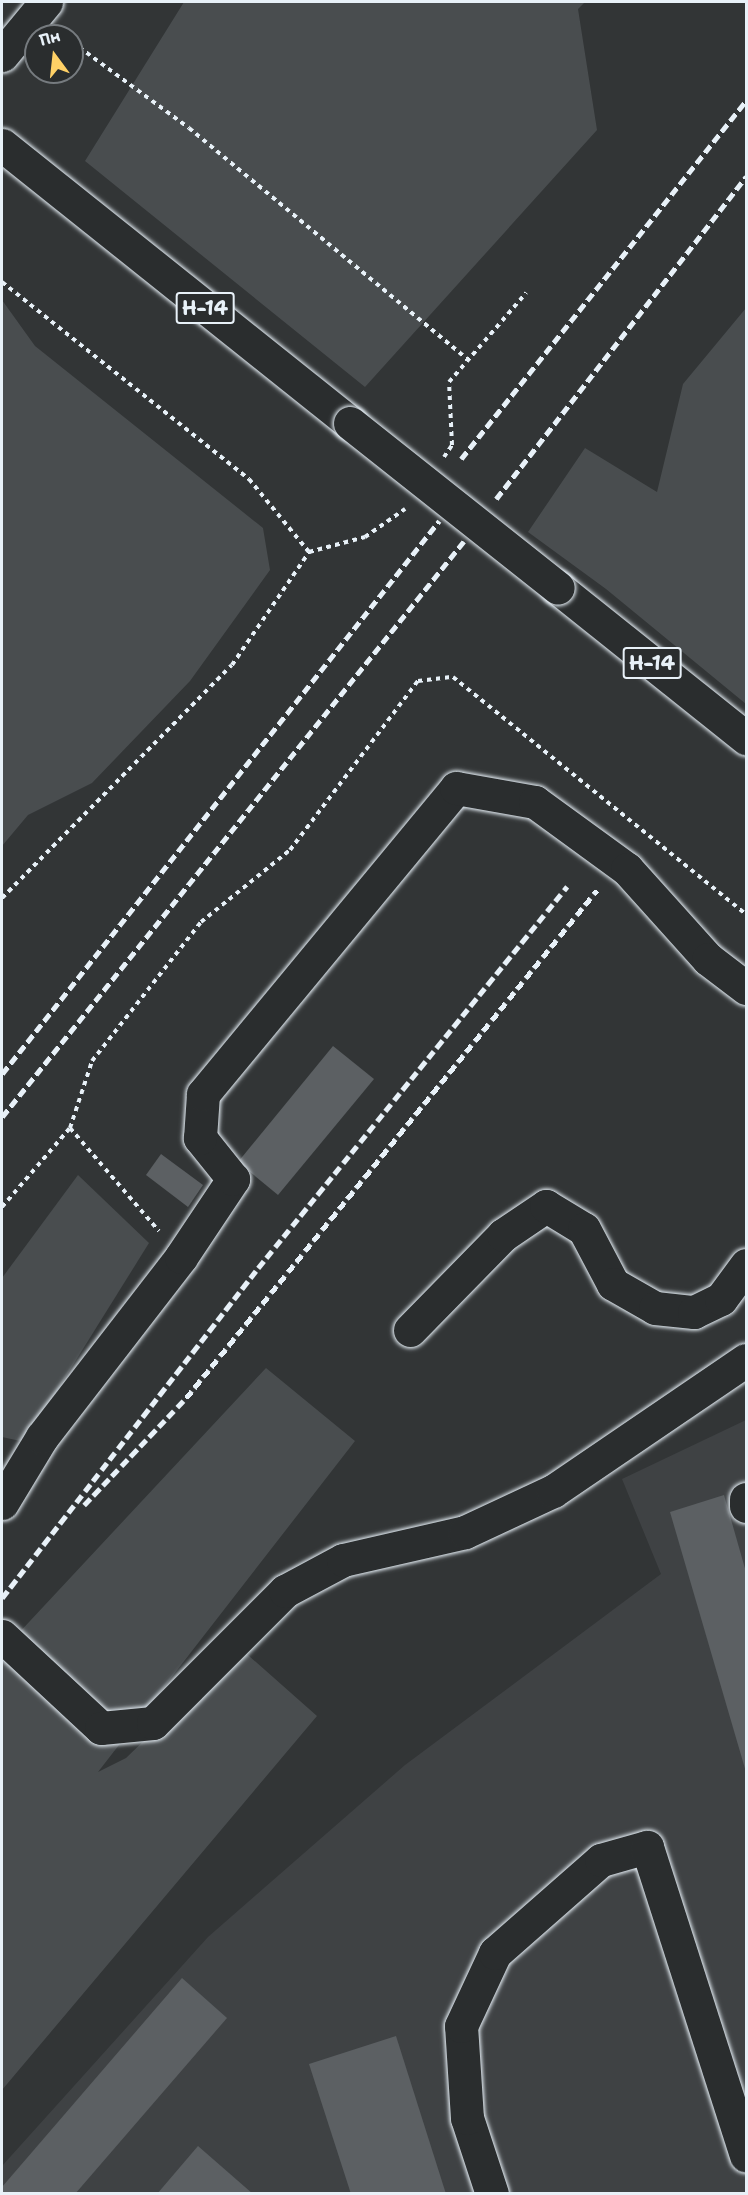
<!DOCTYPE html>
<meta charset="utf-8">
<style>
body{margin:0}
#map{position:relative;width:748px;height:2195px;overflow:hidden;background:#323536;font-family:"Shantell Sans",sans-serif}
div>[style]{position:absolute}
[style*='--x']{left:calc(var(--x)*1px);top:calc(var(--y)*1px);width:calc(var(--w)*1px);rotate:calc(var(--a)*1deg)}
.built>*{inset:0;background:#3f4244}
.green>*{inset:0;background:#494d4f}
.building>*{inset:0;background:#5c6063}
.path>*{height:4px;margin-top:-2px;transform-origin:0;background:repeating-linear-gradient(90deg,#e8f1f8 0 4.5px,transparent 0 9px)}
.roads{filter:drop-shadow(0 0 2px #e8f1f8) drop-shadow(0 0 2px #e8f1f8)}
.minor>*{height:33px;margin:-16.5px;padding:0 16.5px;transform-origin:16.5px;border-radius:16.5px;background:#2a2d2e}
.major>*{height:33px;margin:-16.5px;padding:0 16.5px;transform-origin:16.5px;border-radius:16.5px;background:#2a2d2e}
.highway>*{height:33px;margin:-16.5px;padding:0 16.5px;transform-origin:16.5px;border-radius:16.5px;background:#2a2d2e}
.rail>*{height:4.5px;margin-top:-2.25px;transform-origin:0;background:repeating-linear-gradient(90deg,#e8f1f8 0 9px,transparent 0 13.5px)}
.bridges{filter:drop-shadow(0 0 2px #e8f1f8) drop-shadow(0 0 2px #e8f1f8)}
.major-bridge>*{height:33px;margin:-16.5px;padding:0 16.5px;transform-origin:16.5px;border-radius:16.5px;background:#2a2d2e}
span{translate:-50% -50%;white-space:nowrap;text-align:center;line-height:1.15;-webkit-text-stroke:4.5px #2a2d2e;paint-order:stroke}
.shield-label span{padding:2px 4px;background:#2a2d2e;border:2px solid;border-radius:4px;-webkit-text-stroke-width:0}
.shield-label{font-size:21px;color:#e8f1f8;font-weight:700}
.frame{position:absolute;inset:0;border:3px solid #e8f1f8;pointer-events:none}
.north{position:absolute;left:24px;top:24px;width:60px;height:60px;box-sizing:border-box;background:#2a2d2e;border:2px solid #767b7f;border-radius:50%;rotate:345deg;font-size:16px;font-weight:700;line-height:24px;text-align:center;color:#e8f1f8}
.north::after{content:'';display:block;margin:auto;width:21px;height:27px;background:#ffd166;clip-path:polygon(50% 0,100% 100%,50% 72%,0 100%)}
</style>
<div id="map">
<div class="built">
<div style="clip-path:polygon(746px 1420px,746px 2193px,2px 2194px,2px 2166px,208px 1937px,405px 1765px,661px 1574px,622px 1479px)"></div>
</div>
<div class="green">
<div style="clip-path:polygon(184px 2px,585px 2px,578px 9px,597px 130px,365px 387px,85px 161px)"></div>
<div style="clip-path:polygon(2px 300px,35px 346px,263px 528px,270px 570px,190px 681px,92px 783px,28px 815px,2px 846px)"></div>
<div style="clip-path:polygon(746px 308px,746px 704px,606px 589px,528px 532px,585px 448px,657px 492px,683px 384px)"></div>
<div style="clip-path:polygon(78px 1175px,149px 1243px,25px 1442px,2px 1437px,2px 1278px)"></div>
<div style="clip-path:polygon(266px 1368px,355px 1441px,98px 1772px,126px 1758px,240px 1648px,317px 1716px,2px 2090px,2px 1651px)"></div>
</div>
<div class="building">
<div style="clip-path:polygon(333px 1046px,374px 1079px,278px 1195px,238px 1162px)"></div>
<div style="clip-path:polygon(161px 1154px,203px 1185px,188px 1207px,146px 1175px)"></div>
<div style="clip-path:polygon(724px 1495px,746px 1572px,746px 1772px,670px 1512px)"></div>
<div style="clip-path:polygon(182px 1978px,227px 2018px,75px 2194px,2px 2194px,2px 2187px)"></div>
<div style="clip-path:polygon(396px 2036px,446px 2194px,351px 2194px,309px 2064px)"></div>
<div style="clip-path:polygon(198px 2146px,253px 2194px,157px 2194px)"></div>
</div>
<div class="path">
<div style="--x:72;--y:42;--w:145;--a:36.3"></div>
<div style="--x:189;--y:128;--w:363;--a:39.7"></div>
<div style="--x:2;--y:282;--w:316;--a:38.6"></div>
<div style="--x:249;--y:479;--w:94;--a:50.6"></div>
<div style="--x:444;--y:457;--w:14;--a:-56"></div>
<div style="--x:452;--y:445;--w:63;--a:-92.7"></div>
<div style="--x:449;--y:382;--w:118;--a:-49.1"></div>
<div style="--x:2;--y:898;--w:327;--a:-45.4"></div>
<div style="--x:232;--y:665;--w:137;--a:-55.7"></div>
<div style="--x:309;--y:552;--w:58;--a:-15"></div>
<div style="--x:365;--y:537;--w:49;--a:-35"></div>
<div style="--x:70;--y:1128;--w:136;--a:49.2"></div>
<div style="--x:2;--y:1207;--w:104;--a:-49.3"></div>
<div style="--x:70;--y:1128;--w:71;--a:-71.8"></div>
<div style="--x:92;--y:1061;--w:177;--a:-51.9"></div>
<div style="--x:201;--y:922;--w:114;--a:-39"></div>
<div style="--x:290;--y:850;--w:212;--a:-52.9"></div>
<div style="--x:418;--y:681;--w:35;--a:-7"></div>
<div style="--x:453;--y:677;--w:377;--a:39"></div>
</div>
<div class="roads">
<div class="minor">
<div style="--x:410;--y:1330;--w:133;--a:-45.6"></div>
<div style="--x:503;--y:1235;--w:52;--a:-34"></div>
<div style="--x:546;--y:1206;--w:44;--a:31.2"></div>
<div style="--x:584;--y:1229;--w:62;--a:62.2"></div>
<div style="--x:613;--y:1284;--w:48;--a:29.7"></div>
<div style="--x:655;--y:1308;--w:39;--a:6"></div>
<div style="--x:694;--y:1312;--w:30;--a:-26"></div>
<div style="--x:721;--y:1299;--w:42;--a:-53.7"></div>
<div style="--x:746;--y:1499;--w:7;--a:90"></div>
<div style="--x:2;--y:1503;--w:77;--a:-58.8"></div>
<div style="--x:42;--y:1437;--w:227;--a:-52.3"></div>
<div style="--x:181;--y:1257;--w:94;--a:-56.3"></div>
<div style="--x:233;--y:1179;--w:53;--a:-128.8"></div>
<div style="--x:200;--y:1138;--w:44;--a:-86.1"></div>
<div style="--x:203;--y:1094;--w:397;--a:-50.4"></div>
<div style="--x:456;--y:788;--w:80;--a:10"></div>
<div style="--x:535;--y:802;--w:114;--a:36.1"></div>
<div style="--x:627;--y:869;--w:121;--a:48"></div>
<div style="--x:708;--y:959;--w:48;--a:37.3"></div>
<div style="--x:2;--y:1636;--w:135;--a:42.9"></div>
<div style="--x:101;--y:1728;--w:52;--a:-5.5"></div>
<div style="--x:153;--y:1723;--w:187;--a:-45"></div>
<div style="--x:285;--y:1591;--w:66;--a:-28.1"></div>
<div style="--x:343;--y:1560;--w:125;--a:-12.9"></div>
<div style="--x:465;--y:1532;--w:97;--a:-25"></div>
<div style="--x:553;--y:1491;--w:233;--a:-34.2"></div>
<div style="--x:492;--y:2194;--w:80;--a:-108.2"></div>
<div style="--x:467;--y:2118;--w:92;--a:-93.7"></div>
<div style="--x:461;--y:2026;--w:81;--a:-65"></div>
<div style="--x:495;--y:1953;--w:141;--a:-41.3"></div>
<div style="--x:601;--y:1860;--w:48;--a:-15.8"></div>
<div style="--x:647;--y:1847;--w:324;--a:72.2"></div>
</div>
<div class="major">
<div style="--x:2;--y:145;--w:445;--a:38.6"></div>
<div style="--x:558;--y:588;--w:241;--a:38.6"></div>
</div>
<div class="highway">
<div style="--x:2;--y:55;--w:69;--a:-50.3"></div>
</div>
</div>
<div class="rail">
<div style="--x:461;--y:459;--w:458;--a:-51.5"></div>
<div style="--x:496;--y:499;--w:408;--a:-52.2"></div>
<div style="--x:2;--y:1074;--w:705;--a:-51.68"></div>
<div style="--x:2;--y:1117;--w:738;--a:-51.27"></div>
<div style="--x:84;--y:1505;--w:148;--a:-46.4"></div>
<div style="--x:186;--y:1398;--w:653;--a:-51.03"></div>
<div style="--x:2;--y:1598;--w:418;--a:-52.2"></div>
<div style="--x:258;--y:1268;--w:491;--a:-51"></div>
</div>
<div class="bridges">
<div class="major-bridge">
<div style="--x:350;--y:423;--w:265;--a:38.4"></div>
</div>
</div>
<div class="shield-label">
<span style="left:205px;top:308px">Н-14</span>
<span style="left:652px;top:663px">Н-14</span>
</div>
<div class="frame"></div>
<div class="north">Пн</div>
</div>
